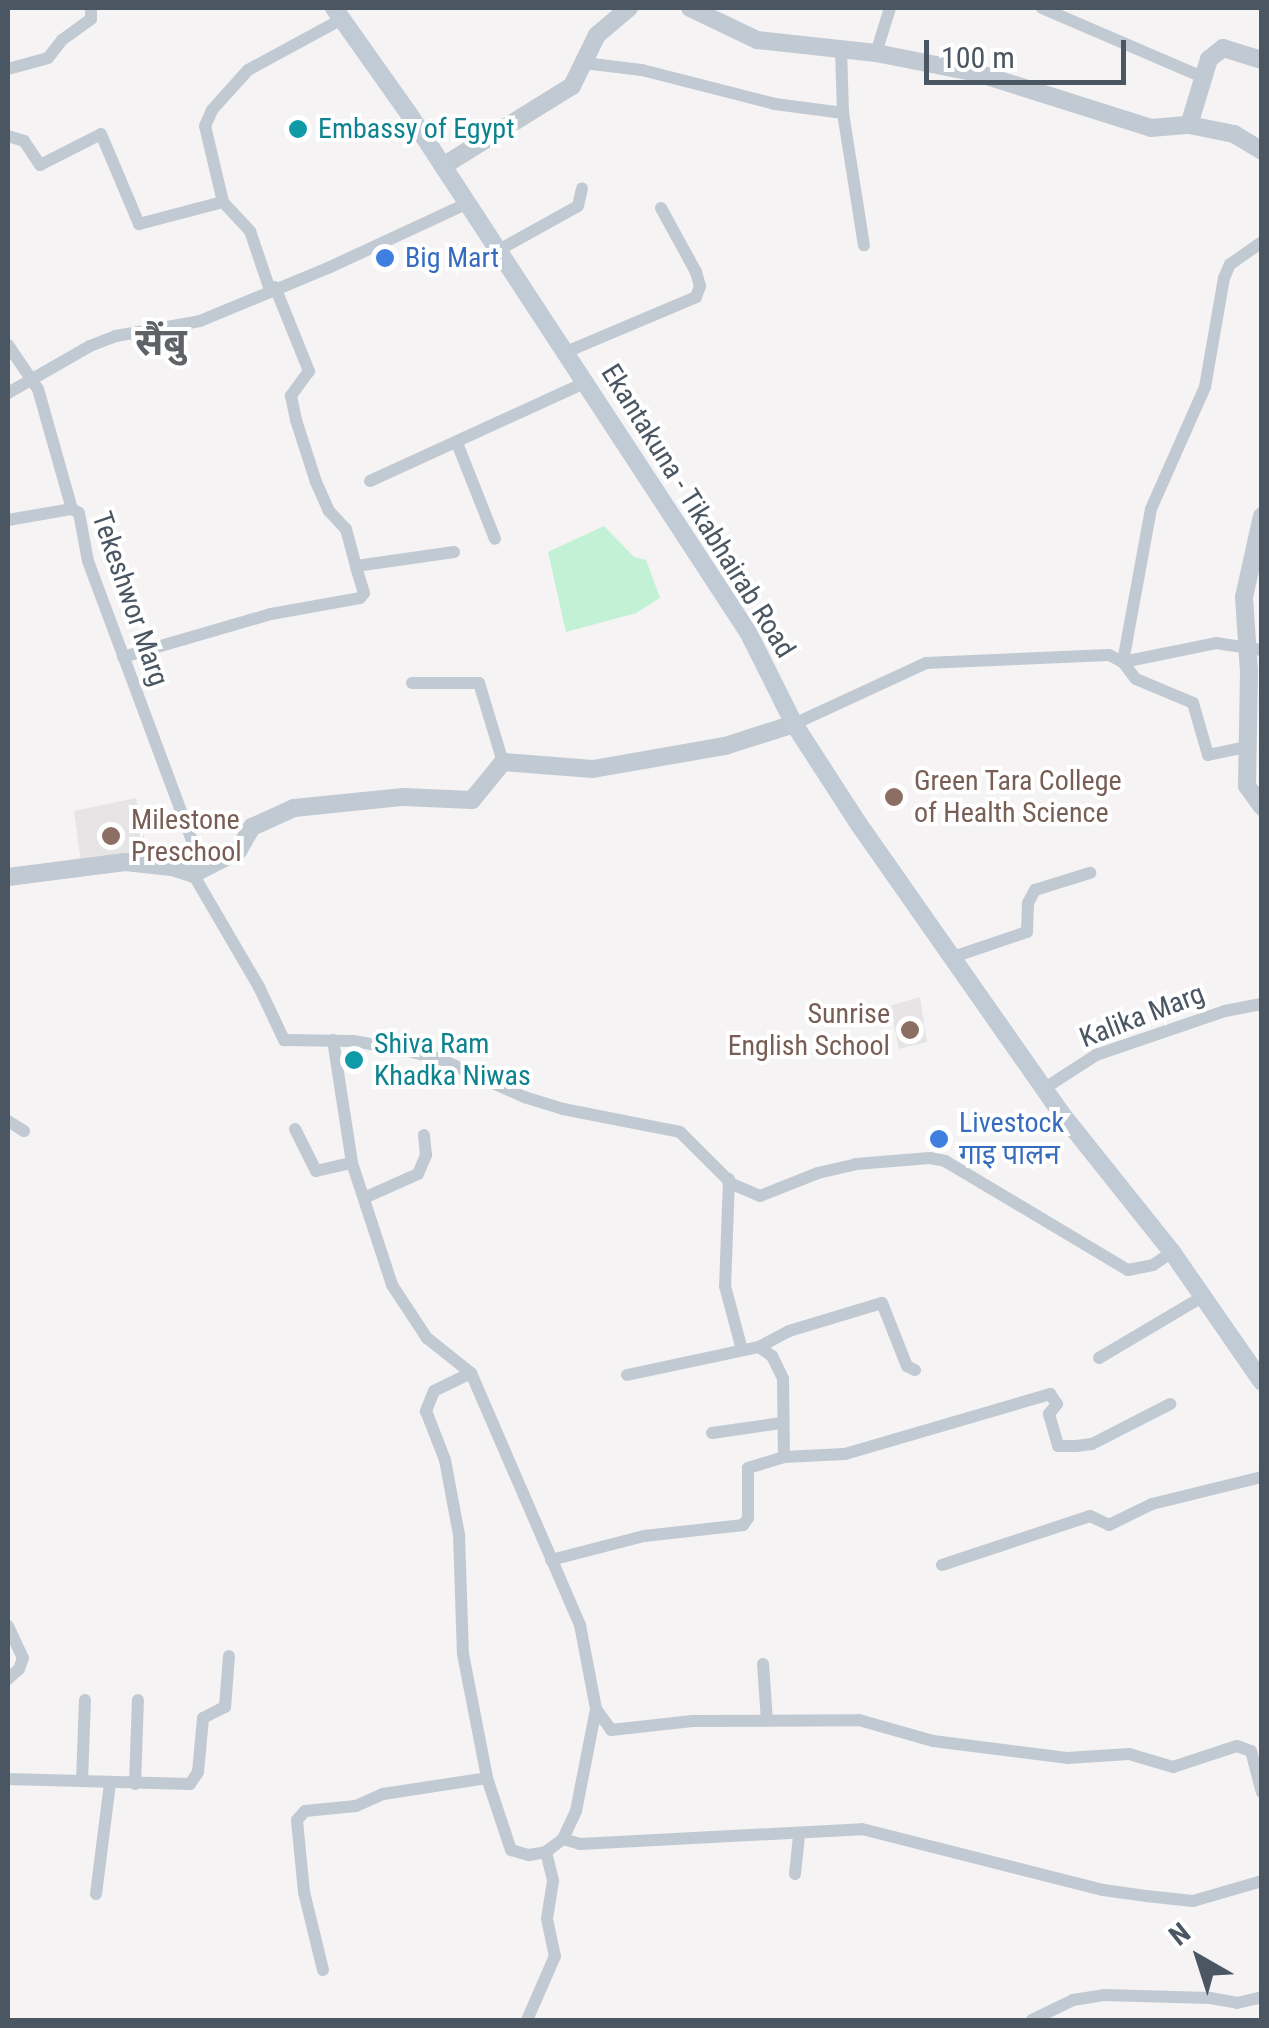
<!DOCTYPE html>
<meta charset="utf-8">
<style>
body{margin:0}
#map{position:relative;width:1269px;height:2028px;overflow:hidden;background:#f5f3f3;font-family:"Roboto Condensed","Noto Sans Devanagari",sans-serif}
div>[style]{position:absolute}
[style*='--x']{left:calc(var(--x)*1px);top:calc(var(--y)*1px);width:calc(var(--w)*1px);rotate:calc(var(--a)*1deg)}
.education>*{inset:0;background:#e6e4e5}
.green>*{inset:0;background:#c3f1d5}
.minor>*{height:12px;margin:-6px;padding:0 6px;transform-origin:6px;border-radius:6px;background:#c1cad2}
.tertiary>*{height:18px;margin:-9px;padding:0 9px;transform-origin:9px;border-radius:9px;background:#c1cad2}
.secondary>*{height:18px;margin:-9px;padding:0 9px;transform-origin:9px;border-radius:9px;background:#c1cbd6}
.dots>*{width:28px;height:28px;translate:-50% -50%;box-sizing:border-box;border:5px solid #fff;border-radius:50%}
span{translate:-50% -50%;white-space:nowrap;text-align:center;line-height:1.15;-webkit-text-stroke:8px #fff;paint-order:stroke}
.culture-label{font-size:28px;color:#0d838f}
.left{translate:0 -50%;text-align:left}
.shop-label{font-size:28px;color:#366cbe}
.street-label{font-size:28px;color:#4a5661}
.education-label{font-size:28px;color:#785e54}
.right{translate:-100% -50%;text-align:right}
.district-label{font-size:38px;color:#5f6368;font-weight:700}
.frame{position:absolute;inset:0;border:10px solid #4a5661;pointer-events:none}
.north{position:absolute;left:1149px;top:1908px;width:100px;height:100px;-webkit-text-stroke:8px #fff;paint-order:stroke;rotate:321deg;font-size:28px;font-weight:700;line-height:40px;text-align:center;color:#4a5661}
.north::after{content:'';display:block;margin:auto;width:35px;height:45px;background:#4a5661;clip-path:polygon(50% 0,100% 100%,50% 72%,0 100%)}
.scale{position:absolute;left:924px;top:40px;width:202px;height:45px;box-sizing:border-box;border:5px solid #4a5661;border-top:0;padding-left:12px;font-size:30px;line-height:35px;white-space:nowrap;color:#4a5661;-webkit-text-stroke:8px #fff;paint-order:stroke}
</style>
<div id="map">
<div class="education">
<div style="clip-path:polygon(136px 798px,150px 865px,82px 869px,74px 811px)"></div>
<div style="clip-path:polygon(920px 997px,927px 1042px,899px 1049px,890px 1006px)"></div>
</div>
<div class="green">
<div style="clip-path:polygon(604px 526px,634px 557px,646px 560px,660px 598px,636px 613px,566px 632px,548px 552px)"></div>
</div>
<div class="minor">
<div style="--x:1042;--y:8;--w:174;--a:23.3"></div>
<div style="--x:876;--y:53;--w:47;--a:-72.7"></div>
<div style="--x:584;--y:63;--w:58;--a:6.9"></div>
<div style="--x:642;--y:70;--w:137;--a:14.3"></div>
<div style="--x:775;--y:104;--w:69;--a:7.5"></div>
<div style="--x:843;--y:113;--w:63;--a:-91.8"></div>
<div style="--x:8;--y:69;--w:41;--a:-15.4"></div>
<div style="--x:48;--y:58;--w:23;--a:-52"></div>
<div style="--x:62;--y:40;--w:36;--a:-36"></div>
<div style="--x:91;--y:19;--w:11;--a:-90"></div>
<div style="--x:843;--y:113;--w:134;--a:81"></div>
<div style="--x:8;--y:136;--w:17;--a:17"></div>
<div style="--x:24;--y:141;--w:29;--a:56"></div>
<div style="--x:40;--y:165;--w:68;--a:-26.9"></div>
<div style="--x:101;--y:134;--w:98;--a:67.1"></div>
<div style="--x:139;--y:224;--w:87;--a:-14.7"></div>
<div style="--x:1262;--y:242;--w:39;--a:145"></div>
<div style="--x:1230;--y:264;--w:15;--a:113"></div>
<div style="--x:1224;--y:278;--w:111;--a:99.9"></div>
<div style="--x:1205;--y:387;--w:133;--a:113.9"></div>
<div style="--x:1151;--y:509;--w:156;--a:100.4"></div>
<div style="--x:1123;--y:662;--w:95;--a:-11.5"></div>
<div style="--x:1216;--y:643;--w:47;--a:8.7"></div>
<div style="--x:499;--y:250;--w:90;--a:-29.1"></div>
<div style="--x:578;--y:206;--w:18;--a:-77"></div>
<div style="--x:275;--y:287;--w:91;--a:68"></div>
<div style="--x:309;--y:371;--w:31;--a:126"></div>
<div style="--x:291;--y:396;--w:25;--a:78"></div>
<div style="--x:296;--y:420;--w:65;--a:72.1"></div>
<div style="--x:316;--y:482;--w:32;--a:66"></div>
<div style="--x:329;--y:511;--w:25;--a:47"></div>
<div style="--x:346;--y:529;--w:38;--a:75"></div>
<div style="--x:356;--y:566;--w:99;--a:-8.1"></div>
<div style="--x:270;--y:290;--w:62;--a:-108.7"></div>
<div style="--x:250;--y:231;--w:40;--a:-133"></div>
<div style="--x:223;--y:202;--w:78;--a:-103.3"></div>
<div style="--x:205;--y:126;--w:17;--a:-66"></div>
<div style="--x:212;--y:110;--w:54;--a:-48"></div>
<div style="--x:248;--y:70;--w:107;--a:-28.5"></div>
<div style="--x:8;--y:345;--w:53;--a:55.7"></div>
<div style="--x:38;--y:389;--w:125;--a:74.2"></div>
<div style="--x:72;--y:509;--w:8;--a:30"></div>
<div style="--x:79;--y:513;--w:49;--a:79.4"></div>
<div style="--x:88;--y:561;--w:299;--a:69.6"></div>
<div style="--x:192;--y:841;--w:33;--a:88"></div>
<div style="--x:193;--y:874;--w:131;--a:59.7"></div>
<div style="--x:259;--y:987;--w:59;--a:64.7"></div>
<div style="--x:284;--y:1040;--w:69;--a:0.8"></div>
<div style="--x:353;--y:1041;--w:48;--a:9.7"></div>
<div style="--x:400;--y:1049;--w:41;--a:14"></div>
<div style="--x:440;--y:1059;--w:92;--a:24.3"></div>
<div style="--x:524;--y:1097;--w:41;--a:17.1"></div>
<div style="--x:563;--y:1109;--w:119;--a:11.1"></div>
<div style="--x:680;--y:1132;--w:74;--a:45"></div>
<div style="--x:732;--y:1184;--w:30;--a:23"></div>
<div style="--x:760;--y:1196;--w:62;--a:-21.6"></div>
<div style="--x:818;--y:1173;--w:39;--a:-13"></div>
<div style="--x:856;--y:1164;--w:74;--a:-4.6"></div>
<div style="--x:930;--y:1158;--w:15;--a:11"></div>
<div style="--x:945;--y:1161;--w:213;--a:30.8"></div>
<div style="--x:1128;--y:1270;--w:25;--a:-11"></div>
<div style="--x:1153;--y:1265;--w:23;--a:-34"></div>
<div style="--x:566;--y:352;--w:141;--a:-22.9"></div>
<div style="--x:696;--y:297;--w:12;--a:-70"></div>
<div style="--x:700;--y:286;--w:15;--a:-106"></div>
<div style="--x:696;--y:272;--w:73;--a:-118.7"></div>
<div style="--x:8;--y:393;--w:95;--a:-29.8"></div>
<div style="--x:90;--y:346;--w:28;--a:-21"></div>
<div style="--x:116;--y:336;--w:85;--a:-10.1"></div>
<div style="--x:200;--y:321;--w:139;--a:-22.5"></div>
<div style="--x:328;--y:268;--w:154;--a:-24.9"></div>
<div style="--x:457;--y:443;--w:103;--a:68.4"></div>
<div style="--x:370;--y:481;--w:238;--a:-24.6"></div>
<div style="--x:8;--y:520;--w:65;--a:-9.8"></div>
<div style="--x:123;--y:657;--w:154;--a:-16.2"></div>
<div style="--x:271;--y:614;--w:90;--a:-10.2"></div>
<div style="--x:360;--y:598;--w:6;--a:-51"></div>
<div style="--x:364;--y:593;--w:28;--a:-107"></div>
<div style="--x:412;--y:683;--w:67;--a:0"></div>
<div style="--x:479;--y:683;--w:83;--a:73.1"></div>
<div style="--x:794;--y:724;--w:145;--a:-24.8"></div>
<div style="--x:926;--y:663;--w:183;--a:-2.5"></div>
<div style="--x:1109;--y:655;--w:16;--a:27"></div>
<div style="--x:1123;--y:662;--w:21;--a:53"></div>
<div style="--x:1136;--y:679;--w:62;--a:22.8"></div>
<div style="--x:1193;--y:703;--w:54;--a:73.9"></div>
<div style="--x:1208;--y:755;--w:38;--a:-12"></div>
<div style="--x:950;--y:958;--w:81;--a:-18.7"></div>
<div style="--x:1027;--y:932;--w:29;--a:-88"></div>
<div style="--x:1028;--y:903;--w:15;--a:-62"></div>
<div style="--x:1035;--y:890;--w:58;--a:-17.2"></div>
<div style="--x:333;--y:1040;--w:124;--a:81.2"></div>
<div style="--x:352;--y:1163;--w:128;--a:71.8"></div>
<div style="--x:392;--y:1285;--w:64;--a:56.6"></div>
<div style="--x:427;--y:1338;--w:56;--a:38.5"></div>
<div style="--x:471;--y:1373;--w:41;--a:154.1"></div>
<div style="--x:434;--y:1391;--w:22;--a:112"></div>
<div style="--x:426;--y:1411;--w:53;--a:68.8"></div>
<div style="--x:445;--y:1460;--w:76;--a:79.4"></div>
<div style="--x:459;--y:1535;--w:119;--a:88.1"></div>
<div style="--x:463;--y:1654;--w:126;--a:79"></div>
<div style="--x:487;--y:1778;--w:76;--a:71.6"></div>
<div style="--x:511;--y:1850;--w:19;--a:16"></div>
<div style="--x:529;--y:1855;--w:17;--a:-10"></div>
<div style="--x:1045;--y:1088;--w:61;--a:-32.9"></div>
<div style="--x:1096;--y:1055;--w:136;--a:-18.8"></div>
<div style="--x:1225;--y:1011;--w:38;--a:-11"></div>
<div style="--x:8;--y:1121;--w:19;--a:32"></div>
<div style="--x:295;--y:1129;--w:47;--a:63.4"></div>
<div style="--x:316;--y:1171;--w:37;--a:-13"></div>
<div style="--x:729;--y:1179;--w:107;--a:92.1"></div>
<div style="--x:725;--y:1286;--w:66;--a:75.1"></div>
<div style="--x:364;--y:1198;--w:59;--a:-24"></div>
<div style="--x:418;--y:1174;--w:21;--a:-67"></div>
<div style="--x:426;--y:1155;--w:20;--a:-96"></div>
<div style="--x:759;--y:1347;--w:34;--a:-28"></div>
<div style="--x:789;--y:1331;--w:97;--a:-16.8"></div>
<div style="--x:882;--y:1303;--w:68;--a:68.4"></div>
<div style="--x:907;--y:1366;--w:9;--a:27"></div>
<div style="--x:1099;--y:1358;--w:120;--a:-30.6"></div>
<div style="--x:471;--y:1373;--w:275;--a:66.6"></div>
<div style="--x:580;--y:1625;--w:86;--a:79.2"></div>
<div style="--x:596;--y:1709;--w:104;--a:101.1"></div>
<div style="--x:576;--y:1811;--w:31;--a:115"></div>
<div style="--x:563;--y:1839;--w:21;--a:143"></div>
<div style="--x:546;--y:1852;--w:30;--a:76"></div>
<div style="--x:553;--y:1881;--w:38;--a:99"></div>
<div style="--x:547;--y:1919;--w:38;--a:78"></div>
<div style="--x:555;--y:1956;--w:70;--a:113.6"></div>
<div style="--x:627;--y:1375;--w:135;--a:-12"></div>
<div style="--x:759;--y:1347;--w:16;--a:35"></div>
<div style="--x:772;--y:1356;--w:25;--a:64"></div>
<div style="--x:783;--y:1379;--w:78;--a:89.3"></div>
<div style="--x:784;--y:1457;--w:61;--a:-2.8"></div>
<div style="--x:845;--y:1454;--w:214;--a:-16.3"></div>
<div style="--x:1050;--y:1394;--w:12;--a:55"></div>
<div style="--x:1057;--y:1404;--w:13;--a:129"></div>
<div style="--x:1049;--y:1414;--w:33;--a:74"></div>
<div style="--x:1058;--y:1446;--w:18;--a:0"></div>
<div style="--x:1076;--y:1446;--w:16;--a:-7"></div>
<div style="--x:1092;--y:1444;--w:88;--a:-27.1"></div>
<div style="--x:712;--y:1433;--w:70;--a:-8.2"></div>
<div style="--x:551;--y:1560;--w:96;--a:-14.5"></div>
<div style="--x:644;--y:1536;--w:100;--a:-6.3"></div>
<div style="--x:743;--y:1525;--w:9;--a:-54"></div>
<div style="--x:748;--y:1518;--w:50;--a:-90"></div>
<div style="--x:748;--y:1468;--w:38;--a:-17"></div>
<div style="--x:942;--y:1565;--w:156;--a:-18.3"></div>
<div style="--x:1090;--y:1516;--w:21;--a:25"></div>
<div style="--x:1109;--y:1525;--w:48;--a:-26"></div>
<div style="--x:1152;--y:1504;--w:113;--a:-13.8"></div>
<div style="--x:8;--y:1626;--w:35;--a:65"></div>
<div style="--x:23;--y:1658;--w:12;--a:110"></div>
<div style="--x:19;--y:1669;--w:15;--a:138"></div>
<div style="--x:763;--y:1664;--w:57;--a:86"></div>
<div style="--x:596;--y:1709;--w:26;--a:54"></div>
<div style="--x:611;--y:1730;--w:82;--a:-6.3"></div>
<div style="--x:693;--y:1721;--w:166;--a:-0.3"></div>
<div style="--x:859;--y:1720;--w:77;--a:15.8"></div>
<div style="--x:933;--y:1741;--w:135;--a:7.2"></div>
<div style="--x:1067;--y:1758;--w:62;--a:-3.7"></div>
<div style="--x:1129;--y:1754;--w:46;--a:16.5"></div>
<div style="--x:1173;--y:1767;--w:67;--a:-18.2"></div>
<div style="--x:1237;--y:1746;--w:15;--a:20"></div>
<div style="--x:1251;--y:1751;--w:43;--a:75.3"></div>
<div style="--x:8;--y:1779;--w:182;--a:1.6"></div>
<div style="--x:190;--y:1784;--w:14;--a:-56"></div>
<div style="--x:198;--y:1772;--w:54;--a:-84.7"></div>
<div style="--x:203;--y:1718;--w:25;--a:-27"></div>
<div style="--x:225;--y:1707;--w:51;--a:-85.5"></div>
<div style="--x:82;--y:1781;--w:81;--a:-87.9"></div>
<div style="--x:135;--y:1784;--w:84;--a:-88"></div>
<div style="--x:563;--y:1839;--w:18;--a:16"></div>
<div style="--x:580;--y:1844;--w:282;--a:-3"></div>
<div style="--x:862;--y:1829;--w:249;--a:14.2"></div>
<div style="--x:1103;--y:1890;--w:43;--a:7.9"></div>
<div style="--x:1146;--y:1896;--w:47;--a:6.1"></div>
<div style="--x:1193;--y:1901;--w:72;--a:-16.2"></div>
<div style="--x:795;--y:1874;--w:39;--a:-84"></div>
<div style="--x:96;--y:1894;--w:112;--a:-82.8"></div>
<div style="--x:323;--y:1970;--w:80;--a:-103.7"></div>
<div style="--x:304;--y:1892;--w:72;--a:-95.6"></div>
<div style="--x:297;--y:1820;--w:12;--a:-48"></div>
<div style="--x:305;--y:1811;--w:51;--a:-5.6"></div>
<div style="--x:356;--y:1806;--w:30;--a:-24"></div>
<div style="--x:383;--y:1794;--w:105;--a:-8.7"></div>
<div style="--x:1032;--y:2020;--w:46;--a:-26"></div>
<div style="--x:1073;--y:2000;--w:31;--a:-9"></div>
<div style="--x:1104;--y:1995;--w:106;--a:1.6"></div>
<div style="--x:1210;--y:1998;--w:27;--a:10"></div>
<div style="--x:1237;--y:2003;--w:26;--a:-13"></div>
</div>
<div class="tertiary">
<div style="--x:690;--y:8;--w:74;--a:25.5"></div>
<div style="--x:757;--y:40;--w:120;--a:6.2"></div>
<div style="--x:876;--y:53;--w:103;--a:11.2"></div>
<div style="--x:977;--y:73;--w:182;--a:17.5"></div>
<div style="--x:1151;--y:128;--w:38;--a:-5"></div>
<div style="--x:1189;--y:125;--w:46;--a:11.3"></div>
<div style="--x:1234;--y:134;--w:33;--a:31"></div>
<div style="--x:1189;--y:125;--w:69;--a:-73.1"></div>
<div style="--x:1209;--y:59;--w:18;--a:-38"></div>
<div style="--x:1223;--y:48;--w:41;--a:17.1"></div>
<div style="--x:443;--y:166;--w:152;--a:-31.8"></div>
<div style="--x:572;--y:86;--w:57;--a:-63.9"></div>
<div style="--x:597;--y:35;--w:42;--a:-40.2"></div>
<div style="--x:1262;--y:516;--w:83;--a:102.5"></div>
<div style="--x:1244;--y:597;--w:75;--a:86.2"></div>
<div style="--x:1249;--y:672;--w:114;--a:91"></div>
<div style="--x:1247;--y:786;--w:26;--a:54"></div>
<div style="--x:8;--y:877;--w:118;--a:-7.3"></div>
<div style="--x:125;--y:862;--w:47;--a:6.1"></div>
<div style="--x:172;--y:867;--w:22;--a:18"></div>
<div style="--x:193;--y:874;--w:51;--a:-27.1"></div>
<div style="--x:238;--y:851;--w:28;--a:-60"></div>
<div style="--x:252;--y:827;--w:46;--a:-24.3"></div>
<div style="--x:294;--y:808;--w:110;--a:-5.8"></div>
<div style="--x:403;--y:797;--w:69;--a:2.5"></div>
<div style="--x:472;--y:800;--w:49;--a:-50.8"></div>
<div style="--x:503;--y:762;--w:90;--a:4.4"></div>
<div style="--x:593;--y:769;--w:134;--a:-9.9"></div>
<div style="--x:725;--y:746;--w:72;--a:-17.7"></div>
</div>
<div class="secondary">
<div style="--x:334;--y:8;--w:130;--a:54.7"></div>
<div style="--x:409;--y:114;--w:619;--a:56.8"></div>
<div style="--x:748;--y:632;--w:103;--a:63.4"></div>
<div style="--x:794;--y:724;--w:118;--a:57.1"></div>
<div style="--x:858;--y:823;--w:354;--a:55"></div>
<div style="--x:1061;--y:1113;--w:178;--a:51.4"></div>
<div style="--x:1172;--y:1252;--w:158;--a:55.3"></div>
</div>
<div class="dots">
<div style="left:298px;top:129px;background:#0f9aa8"></div>
<div style="left:385px;top:258px;background:#3f7fe0"></div>
<div style="left:894px;top:797px;background:#8d6e63"></div>
<div style="left:111px;top:836px;background:#8d6e63"></div>
<div style="left:910px;top:1030px;background:#8d6e63"></div>
<div style="left:354px;top:1060px;background:#0f9aa8"></div>
<div style="left:939px;top:1139px;background:#3f7fe0"></div>
</div>
<div class="culture-label">
<span class="left" style="left:318px;top:129px">Embassy of Egypt</span>
<span class="left" style="left:374px;top:1060px">Shiva Ram<br>Khadka Niwas</span>
</div>
<div class="shop-label">
<span class="left" style="left:405px;top:258px">Big Mart</span>
<span class="left" style="left:959px;top:1139px">Livestock<br>गाइ पालन</span>
</div>
<div class="street-label">
<span style="left:698px;top:511px;rotate:58deg">Ekantakuna - Tikabhairab Road</span>
<span style="left:130px;top:599px;rotate:71deg">Tekeshwor Marg</span>
<span style="left:1142px;top:1016px;rotate:-21deg">Kalika Marg</span>
</div>
<div class="education-label">
<span class="left" style="left:914px;top:797px">Green Tara College<br>of Health Science</span>
<span class="left" style="left:131px;top:836px">Milestone<br>Preschool</span>
<span class="right" style="left:890px;top:1030px">Sunrise<br>English School</span>
</div>
<div class="district-label">
<span style="left:161px;top:343px">सैंबु</span>
</div>
<div class="frame"></div>
<div class="north">N</div>
<div class="scale">100 m</div>
</div>
